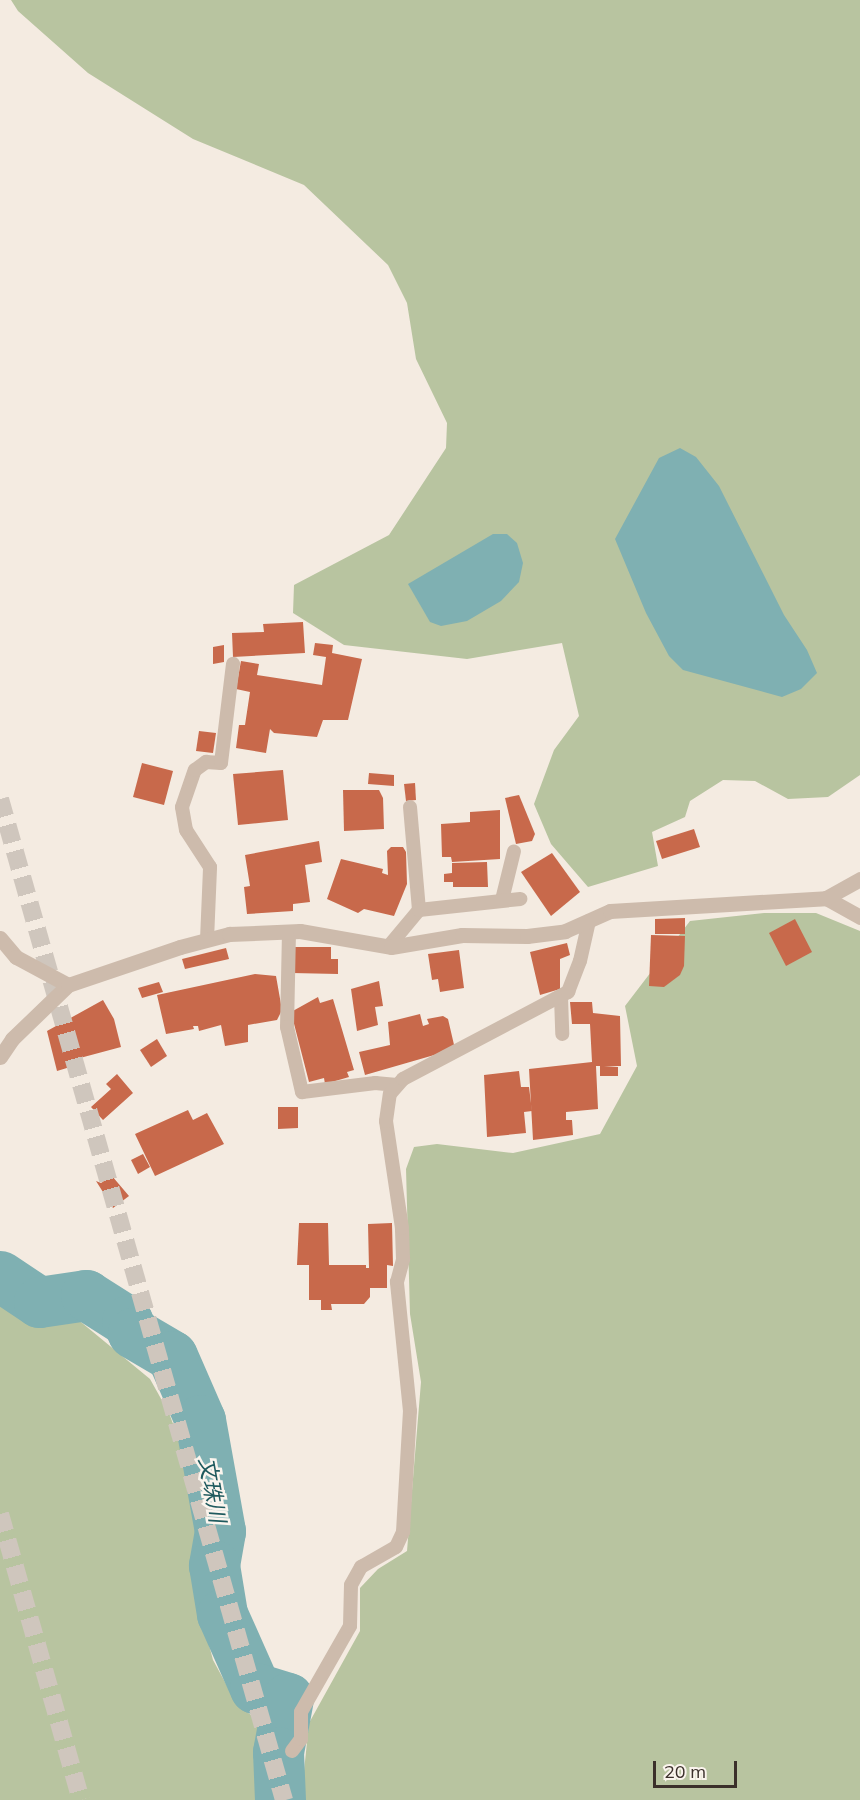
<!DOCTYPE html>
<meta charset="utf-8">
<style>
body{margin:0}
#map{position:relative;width:860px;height:1800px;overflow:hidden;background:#f4ebe1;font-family:Mulish,"Noto Sans JP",sans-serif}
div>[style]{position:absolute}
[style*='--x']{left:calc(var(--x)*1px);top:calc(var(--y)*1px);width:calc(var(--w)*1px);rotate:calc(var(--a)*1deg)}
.green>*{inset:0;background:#b8c4a0}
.water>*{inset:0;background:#7fb0b2}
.river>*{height:51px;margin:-25.5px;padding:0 25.5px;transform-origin:25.5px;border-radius:25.5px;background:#7fb0b2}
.building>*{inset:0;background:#c8694b}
.motorway-tunnel>*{height:18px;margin-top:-9px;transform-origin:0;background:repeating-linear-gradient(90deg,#cfc6bd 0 18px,transparent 0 27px)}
.service>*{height:14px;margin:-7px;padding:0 7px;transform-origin:7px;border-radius:7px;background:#cdbbac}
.minor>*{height:15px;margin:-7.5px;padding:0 7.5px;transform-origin:7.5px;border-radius:7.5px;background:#cdbbac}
span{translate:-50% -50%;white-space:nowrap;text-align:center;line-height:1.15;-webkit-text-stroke:5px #fbf5ee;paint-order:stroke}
.water-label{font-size:22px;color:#1f5a5e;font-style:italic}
.scale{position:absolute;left:653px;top:1761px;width:84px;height:27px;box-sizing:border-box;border:3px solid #3b302b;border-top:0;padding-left:8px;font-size:18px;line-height:21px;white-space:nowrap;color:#3b302b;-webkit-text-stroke:4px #fbf5ee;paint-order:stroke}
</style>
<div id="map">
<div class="green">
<div style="clip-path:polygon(11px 0,860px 0,860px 775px,828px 797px,788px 799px,755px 781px,723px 780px,690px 801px,685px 817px,652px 832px,658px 866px,588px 887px,551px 844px,534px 804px,554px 750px,579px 716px,562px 643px,467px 659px,344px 645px,293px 613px,294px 585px,389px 535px,446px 448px,447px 423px,416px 359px,407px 303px,388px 265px,304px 185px,193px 139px,88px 73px,18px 11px)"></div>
<div style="clip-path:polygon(764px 913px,816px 913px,860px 931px,860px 1800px,301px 1800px,309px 1723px,360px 1631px,360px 1588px,378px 1569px,407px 1551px,421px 1382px,410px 1314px,406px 1169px,414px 1147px,437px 1144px,513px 1153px,600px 1134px,637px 1066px,625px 1006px,690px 921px)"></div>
<div style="clip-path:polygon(0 1298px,36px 1321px,76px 1318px,150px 1379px,169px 1413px,182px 1448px,196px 1527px,192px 1581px,213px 1660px,238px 1706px,275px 1731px,272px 1800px,0 1800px)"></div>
</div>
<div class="water">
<div style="clip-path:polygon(680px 448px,696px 457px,719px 486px,784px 615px,807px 650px,817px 673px,801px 689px,782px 697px,683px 670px,669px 656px,646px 613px,615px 539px,659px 458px)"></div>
<div style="clip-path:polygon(493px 534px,507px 534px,517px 543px,523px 563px,519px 582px,501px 601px,467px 621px,441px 626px,430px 622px,408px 584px)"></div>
</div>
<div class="river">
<div style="--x:0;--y:1276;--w:47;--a:33.7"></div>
<div style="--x:39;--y:1302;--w:48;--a:-8.5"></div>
<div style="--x:86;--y:1295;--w:49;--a:32.4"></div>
<div style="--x:127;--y:1321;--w:13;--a:63"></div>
<div style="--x:133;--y:1333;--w:45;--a:30.5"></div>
<div style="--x:172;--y:1356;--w:70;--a:66.4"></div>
<div style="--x:200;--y:1420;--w:113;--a:79.8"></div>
<div style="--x:220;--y:1531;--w:35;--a:100"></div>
<div style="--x:214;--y:1565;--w:50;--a:80.7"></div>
<div style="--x:222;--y:1614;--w:81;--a:66"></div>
<div style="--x:255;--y:1688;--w:34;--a:17"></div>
<div style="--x:288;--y:1698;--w:55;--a:100.5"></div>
<div style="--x:278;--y:1752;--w:48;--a:87.6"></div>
</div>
<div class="building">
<div style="clip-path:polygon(303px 622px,305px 653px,233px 657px,232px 633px,264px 632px,263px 624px)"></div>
<div style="clip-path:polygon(315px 643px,333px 645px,332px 653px,362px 659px,348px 720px,323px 720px,317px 737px,274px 733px,270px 729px,266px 753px,236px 748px,239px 725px,245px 725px,250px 692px,236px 689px,241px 661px,259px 664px,257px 675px,322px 685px,326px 657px,313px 655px)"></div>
<div style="clip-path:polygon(224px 645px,224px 662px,213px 664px,213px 647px)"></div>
<div style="clip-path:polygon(199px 731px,216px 733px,213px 753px,196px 751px)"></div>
<div style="clip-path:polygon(142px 763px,173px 771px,164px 805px,133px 797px)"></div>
<div style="clip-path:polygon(283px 770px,288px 820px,238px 825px,233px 774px)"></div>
<div style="clip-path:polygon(369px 773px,394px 775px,394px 786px,368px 784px)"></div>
<div style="clip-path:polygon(415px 783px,416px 800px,406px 801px,404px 784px)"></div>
<div style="clip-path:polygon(343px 790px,379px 790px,383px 798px,384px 829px,344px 831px)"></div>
<div style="clip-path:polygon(519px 795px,535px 834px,532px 841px,516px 844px,505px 798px)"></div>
<div style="clip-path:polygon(500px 810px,500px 859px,452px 862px,451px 857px,442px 857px,441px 824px,470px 822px,470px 812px)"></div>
<div style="clip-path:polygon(694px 829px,700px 847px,662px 859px,656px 841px)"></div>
<div style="clip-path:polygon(319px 841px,322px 862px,305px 865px,310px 902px,293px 904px,293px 911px,247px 914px,244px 887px,250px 886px,245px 855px)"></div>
<div style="clip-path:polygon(391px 847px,403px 847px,406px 852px,407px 884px,394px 916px,364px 909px,358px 913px,327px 899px,341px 859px,383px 869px,382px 873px,388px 875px,387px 851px)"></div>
<div style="clip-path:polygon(552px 853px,580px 892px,551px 916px,521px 872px)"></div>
<div style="clip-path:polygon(487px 862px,488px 887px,453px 887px,453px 882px,444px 882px,444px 874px,452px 873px,452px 863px)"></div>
<div style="clip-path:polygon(685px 918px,685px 934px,655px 934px,655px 919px)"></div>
<div style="clip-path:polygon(795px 919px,812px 952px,786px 966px,769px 933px)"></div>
<div style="clip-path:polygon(651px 935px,685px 936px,684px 966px,680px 975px,664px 987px,649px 986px)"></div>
<div style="clip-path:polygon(567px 943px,570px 955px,560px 959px,560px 989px,540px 995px,530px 952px)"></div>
<div style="clip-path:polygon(292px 947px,331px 947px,331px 959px,338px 959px,338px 974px,292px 973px)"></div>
<div style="clip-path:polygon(226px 948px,229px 959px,185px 969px,182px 959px)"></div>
<div style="clip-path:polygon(459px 950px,464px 988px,440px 992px,438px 979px,432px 980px,428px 954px)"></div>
<div style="clip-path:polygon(255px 974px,276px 976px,282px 1010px,277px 1020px,248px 1025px,248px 1042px,225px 1046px,221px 1025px,199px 1031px,198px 1026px,193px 1026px,194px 1029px,166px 1034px,157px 995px)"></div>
<div style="clip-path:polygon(379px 981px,383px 1006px,375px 1007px,378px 1025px,357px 1031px,351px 989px)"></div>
<div style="clip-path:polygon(159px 982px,163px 992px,142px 998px,138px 988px)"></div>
<div style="clip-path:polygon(318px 997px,320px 1003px,333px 999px,354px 1070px,347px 1072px,349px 1077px,325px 1084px,324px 1078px,309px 1082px,291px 1012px)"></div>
<div style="clip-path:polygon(103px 1000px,114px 1019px,121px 1047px,80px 1058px,80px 1064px,57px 1071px,47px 1031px)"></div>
<div style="clip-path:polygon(570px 1002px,592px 1002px,593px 1013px,620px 1016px,621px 1066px,604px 1066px,618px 1067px,618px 1076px,600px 1076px,600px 1066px,596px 1066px,598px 1109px,566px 1112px,566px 1120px,572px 1120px,573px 1135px,533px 1140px,529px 1069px,592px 1062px,590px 1024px,572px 1024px)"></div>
<div style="clip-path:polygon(420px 1014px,423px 1026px,429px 1024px,427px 1019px,443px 1016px,448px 1019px,455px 1049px,365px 1075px,359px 1052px,390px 1045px,388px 1022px)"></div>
<div style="clip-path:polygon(157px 1039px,167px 1056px,151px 1067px,140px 1050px)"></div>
<div style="clip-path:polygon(519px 1071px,521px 1087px,529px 1087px,532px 1111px,524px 1112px,526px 1133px,487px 1137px,484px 1075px)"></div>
<div style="clip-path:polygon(117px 1074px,133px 1093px,103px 1120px,91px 1107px,111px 1089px,106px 1084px)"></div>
<div style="clip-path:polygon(278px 1107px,298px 1107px,298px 1128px,278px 1129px)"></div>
<div style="clip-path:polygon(188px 1110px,193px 1120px,207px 1113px,224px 1144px,155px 1176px,135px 1134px)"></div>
<div style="clip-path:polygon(143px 1154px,150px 1167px,138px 1174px,131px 1160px)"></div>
<div style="clip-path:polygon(112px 1176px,129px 1196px,113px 1208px,96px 1181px,101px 1183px)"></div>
<div style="clip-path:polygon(299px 1223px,328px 1223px,329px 1265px,366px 1265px,366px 1268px,369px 1268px,368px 1224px,392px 1223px,393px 1266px,387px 1265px,387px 1288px,370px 1288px,370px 1297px,364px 1304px,331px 1304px,332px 1310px,321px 1310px,321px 1300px,309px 1300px,309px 1265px,297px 1265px)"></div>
</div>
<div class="motorway-tunnel">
<div style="--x:0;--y:799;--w:1041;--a:74.16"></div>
<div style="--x:0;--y:1514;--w:297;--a:74.2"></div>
</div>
<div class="service">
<div style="--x:410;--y:807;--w:103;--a:85"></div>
<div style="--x:502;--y:900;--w:50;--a:-76.2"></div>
<div style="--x:289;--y:932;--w:95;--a:91.2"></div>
<div style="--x:287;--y:1027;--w:67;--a:77"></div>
<div style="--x:302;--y:1092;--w:74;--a:-7"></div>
<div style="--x:375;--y:1083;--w:22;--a:5"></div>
<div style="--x:207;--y:940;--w:73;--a:-87.6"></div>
<div style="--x:210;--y:867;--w:44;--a:-123"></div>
<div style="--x:186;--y:830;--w:23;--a:-100"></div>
<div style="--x:182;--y:807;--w:39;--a:-71"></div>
<div style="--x:195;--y:770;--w:14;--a:-36"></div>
<div style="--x:206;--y:762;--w:15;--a:4"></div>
<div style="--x:221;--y:763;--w:100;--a:-83.1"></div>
<div style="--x:389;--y:946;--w:47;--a:-50.2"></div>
<div style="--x:419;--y:910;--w:102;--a:-6.2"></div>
<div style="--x:561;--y:997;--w:37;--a:88"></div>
<div style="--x:292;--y:1751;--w:15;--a:-53"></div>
<div style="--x:301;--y:1739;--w:27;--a:-90"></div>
<div style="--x:301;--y:1712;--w:99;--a:-60.3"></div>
<div style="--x:350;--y:1626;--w:41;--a:-88.6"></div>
<div style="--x:351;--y:1585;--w:21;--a:-61"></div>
<div style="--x:361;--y:1567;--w:40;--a:-29.7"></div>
<div style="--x:396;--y:1547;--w:17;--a:-65"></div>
<div style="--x:403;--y:1532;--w:121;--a:-86.7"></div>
<div style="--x:410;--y:1411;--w:130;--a:-95.8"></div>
<div style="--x:397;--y:1282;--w:24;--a:-75"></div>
<div style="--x:403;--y:1259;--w:31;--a:-92"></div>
<div style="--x:402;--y:1228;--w:108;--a:-98.5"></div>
<div style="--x:386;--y:1121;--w:27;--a:-82"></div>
<div style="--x:390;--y:1094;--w:20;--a:-49"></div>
<div style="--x:403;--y:1079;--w:187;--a:-27.8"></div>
<div style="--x:568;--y:992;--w:33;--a:-69"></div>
<div style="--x:580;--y:961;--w:41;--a:-77.3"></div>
</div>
<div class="minor">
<div style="--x:826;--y:898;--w:39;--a:29"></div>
<div style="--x:0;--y:938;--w:25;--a:50"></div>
<div style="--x:16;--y:957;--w:59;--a:28.3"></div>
<div style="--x:0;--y:1057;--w:22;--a:-56"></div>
<div style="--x:12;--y:1039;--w:78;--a:-44"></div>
<div style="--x:68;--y:985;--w:118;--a:-18.7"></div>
<div style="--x:180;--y:947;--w:51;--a:-14.9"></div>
<div style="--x:229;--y:934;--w:71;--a:-2.4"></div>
<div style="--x:300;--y:931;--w:92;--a:10"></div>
<div style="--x:391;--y:947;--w:72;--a:-9.6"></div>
<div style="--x:462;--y:935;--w:65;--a:0.9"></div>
<div style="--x:527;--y:936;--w:38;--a:-7"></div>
<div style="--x:565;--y:931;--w:49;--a:-24"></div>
<div style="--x:610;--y:911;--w:216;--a:-3.4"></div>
<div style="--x:826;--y:898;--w:39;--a:-29"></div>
</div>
<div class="water-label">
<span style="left:212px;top:1490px;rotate:80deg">文珠川</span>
</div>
<div class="scale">20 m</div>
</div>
